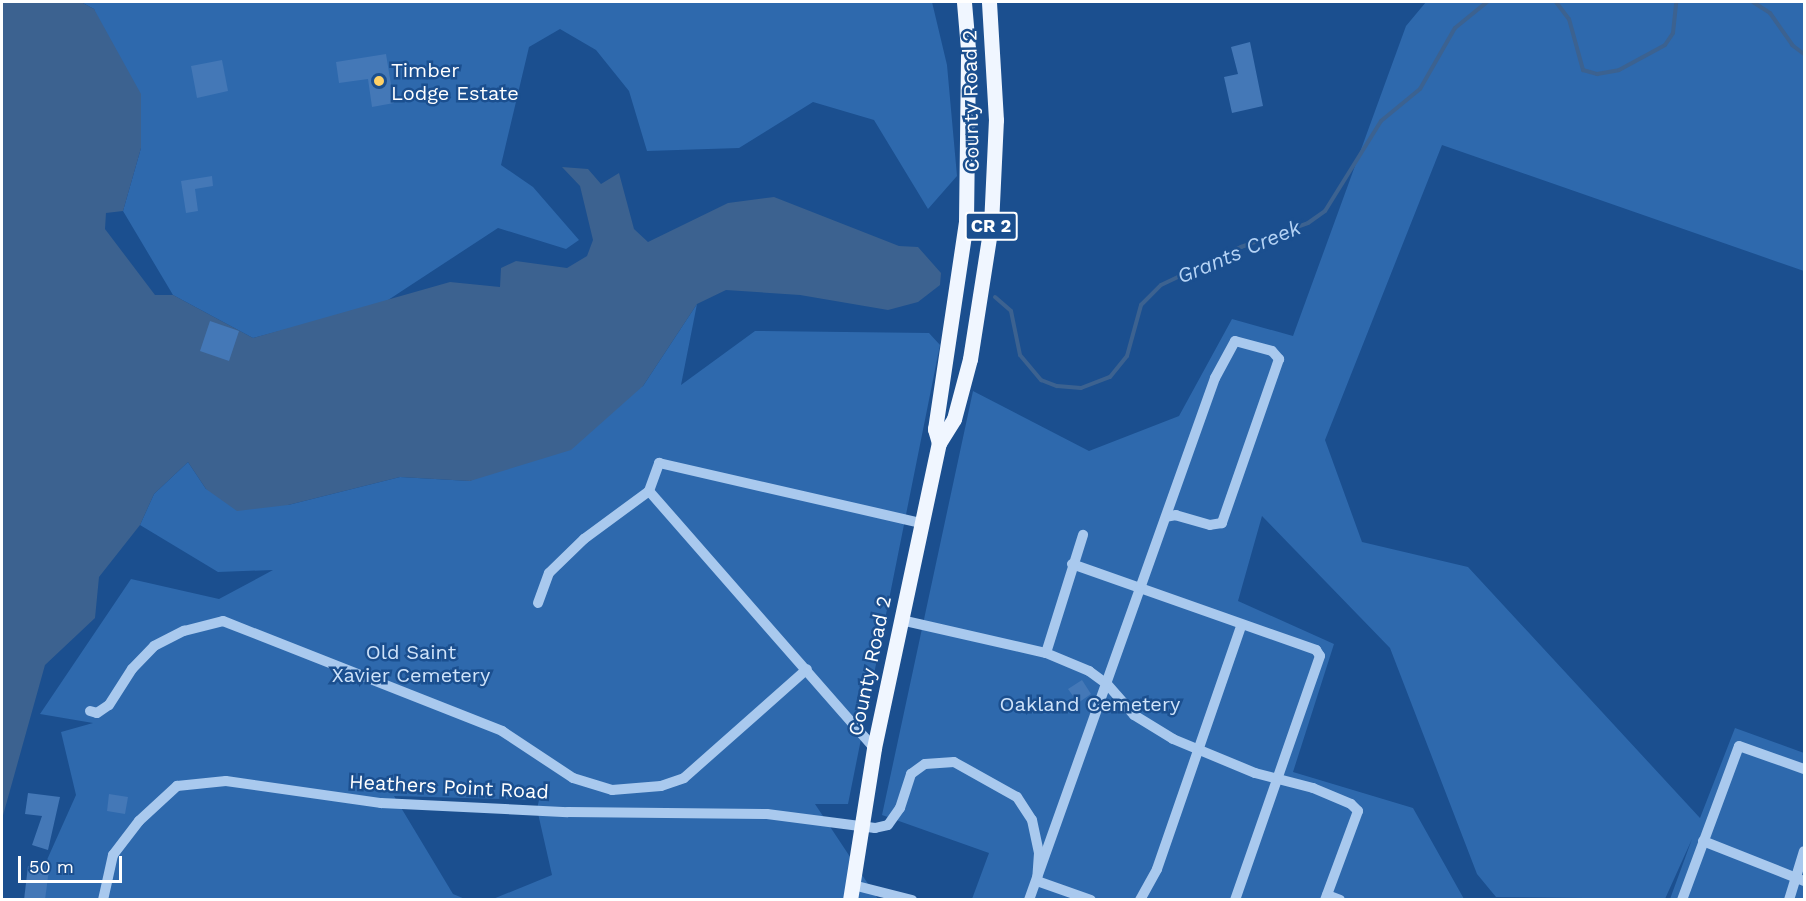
<!DOCTYPE html>
<style>
body{margin:0}
#map{position:relative;width:1806px;height:901px;overflow:hidden;background:#1b4f8f;font-family:"Work Sans",sans-serif}
div>[style]{position:absolute}
[style*='--x']{left:calc(var(--x)*1px);top:calc(var(--y)*1px);width:calc(var(--w)*1px);rotate:calc(var(--a)*1deg)}
.green>*{inset:0;background:#2e69ad}
.water>*{inset:0;background:#3c6290}
.stream>*{height:4px;margin:-2px;padding:0 2px;transform-origin:2px;border-radius:2px;background:#3c6290}
.building>*{inset:0;background:#4478b7}
.minor>*{height:10px;margin:-5px;padding:0 5px;transform-origin:5px;border-radius:5px;background:#a9c9ee}
.major>*{height:15px;margin:-7.5px;padding:0 7.5px;transform-origin:7.5px;border-radius:7.5px;background:#f0f6ff}
.dots>*{width:16px;height:16px;translate:-50% -50%;box-sizing:border-box;border:3px solid #1b4f8f;border-radius:50%}
span{translate:-50% -50%;white-space:nowrap;text-align:center;line-height:1.15;-webkit-text-stroke:5px #1b4f8f;paint-order:stroke}
.shield-label span{padding:2px 4px;background:#1b4f8f;border:2px solid;border-radius:4px;-webkit-text-stroke-width:0}
.shield-label{font-size:18px;color:#fff;font-weight:700}
.poi-label{font-size:20px;color:#fff}
.left{translate:0 -50%;text-align:left}
.street-label{font-size:20px;color:#fff}
.park-label{font-size:20px;color:#cfe3fa}
.water-label{font-size:21px;color:#b5d3f5;font-style:italic}
.frame{position:absolute;inset:0;border:3px solid #fff;pointer-events:none}
.scale{position:absolute;left:18px;top:856px;width:104px;height:27px;box-sizing:border-box;border:3px solid #fff;border-top:0;padding-left:8px;font-size:18px;line-height:21px;white-space:nowrap;color:#fff;-webkit-text-stroke:4px #1b4f8f;paint-order:stroke}
</style>
<div id="map">
<div class="green">
<div style="clip-path:polygon(81px 2px,932px 2px,947px 65px,957px 176px,928px 209px,874px 120px,813px 102px,739px 148px,647px 151px,629px 91px,596px 50px,560px 29px,529px 47px,501px 165px,533px 187px,579px 240px,566px 249px,498px 228px,382px 304px,253px 338px,173px 295px,123px 211px,141px 148px,94px 9px)"></div>
<div style="clip-path:polygon(1426px 2px,1804px 2px,1804px 271px,1442px 145px,1325px 440px,1362px 542px,1468px 567px,1700px 818px,1735px 728px,1804px 753px,1804px 899px,1670px 899px,1692px 839px,1665px 899px,1496px 897px,1477px 874px,1390px 648px,1262px 516px,1238px 601px,1334px 644px,1293px 772px,1413px 808px,1464px 899px,972px 899px,989px 853px,882px 815px,973px 391px,1089px 451px,1179px 416px,1232px 319px,1293px 336px,1406px 26px)"></div>
<div style="clip-path:polygon(697px 304px,681px 385px,755px 331px,929px 333px,940px 345px,848px 804px,815px 804px,878px 899px,493px 899px,552px 875px,537px 809px,539px 800px,394px 796px,453px 894px,465px 899px,29px 900px,76px 795px,61px 732px,93px 723px,40px 714px,131px 579px,219px 599px,273px 570px,218px 572px,140px 525px,154px 494px,188px 462px,206px 489px,288px 505px,400px 477px,470px 481px,643px 386px)"></div>
</div>
<div class="water">
<div style="clip-path:polygon(2px 2px,81px 2px,94px 9px,141px 94px,141px 148px,123px 211px,106px 213px,105px 229px,155px 295px,173px 295px,253px 338px,450px 282px,500px 287px,501px 268px,516px 261px,567px 268px,587px 256px,593px 240px,580px 186px,562px 167px,588px 169px,601px 184px,619px 173px,634px 229px,648px 242px,728px 203px,774px 197px,899px 246px,918px 247px,941px 273px,940px 285px,918px 302px,888px 310px,800px 295px,726px 290px,697px 304px,643px 386px,571px 450px,470px 481px,400px 477px,288px 505px,237px 511px,206px 489px,188px 462px,154px 494px,140px 525px,99px 577px,95px 618px,45px 665px,2px 819px)"></div>
</div>
<div class="stream">
<div style="--x:1556;--y:2;--w:21;--a:53"></div>
<div style="--x:1569;--y:19;--w:53;--a:74.6"></div>
<div style="--x:1583;--y:70;--w:15;--a:16"></div>
<div style="--x:1597;--y:74;--w:22;--a:-10"></div>
<div style="--x:1619;--y:70;--w:52;--a:-28.5"></div>
<div style="--x:1665;--y:45;--w:14;--a:-56"></div>
<div style="--x:1673;--y:33;--w:31;--a:-84"></div>
<div style="--x:1753;--y:2;--w:20;--a:33"></div>
<div style="--x:1770;--y:13;--w:39;--a:55"></div>
<div style="--x:1792;--y:45;--w:15;--a:37"></div>
<div style="--x:995;--y:297;--w:21;--a:41"></div>
<div style="--x:1011;--y:311;--w:45;--a:78.4"></div>
<div style="--x:1020;--y:355;--w:33;--a:50"></div>
<div style="--x:1041;--y:380;--w:17;--a:21"></div>
<div style="--x:1057;--y:386;--w:24;--a:5"></div>
<div style="--x:1081;--y:388;--w:31;--a:-21"></div>
<div style="--x:1110;--y:377;--w:27;--a:-51"></div>
<div style="--x:1127;--y:356;--w:53;--a:-74.6"></div>
<div style="--x:1141;--y:305;--w:28;--a:-45"></div>
<div style="--x:1161;--y:285;--w:89;--a:-25.4"></div>
<div style="--x:1241;--y:247;--w:71;--a:-19.7"></div>
<div style="--x:1308;--y:223;--w:21;--a:-35"></div>
<div style="--x:1325;--y:211;--w:106;--a:-58.1"></div>
<div style="--x:1381;--y:121;--w:50;--a:-39.4"></div>
<div style="--x:1420;--y:89;--w:70;--a:-60.2"></div>
<div style="--x:1455;--y:28;--w:41;--a:-39.1"></div>
</div>
<div class="building">
<div style="clip-path:polygon(1250px 42px,1263px 106px,1232px 113px,1224px 77px,1238px 74px,1231px 47px)"></div>
<div style="clip-path:polygon(386px 54px,394px 103px,372px 107px,368px 79px,339px 83px,336px 62px)"></div>
<div style="clip-path:polygon(222px 60px,228px 91px,197px 98px,191px 66px)"></div>
<div style="clip-path:polygon(212px 176px,213px 186px,195px 189px,198px 211px,186px 213px,181px 181px)"></div>
<div style="clip-path:polygon(210px 321px,239px 331px,229px 361px,200px 351px)"></div>
<div style="clip-path:polygon(1082px 680px,1091px 694px,1078px 703px,1068px 689px)"></div>
<div style="clip-path:polygon(28px 793px,60px 797px,48px 850px,32px 845px,42px 816px,25px 814px)"></div>
<div style="clip-path:polygon(109px 794px,128px 797px,125px 814px,107px 811px)"></div>
<div style="clip-path:polygon(28px 866px,49px 869px,45px 900px,24px 900px)"></div>
</div>
<div class="minor">
<div style="--x:649;--y:491;--w:342;--a:48.8"></div>
<div style="--x:1072;--y:564;--w:259;--a:19.4"></div>
<div style="--x:1316;--y:650;--w:7;--a:56"></div>
<div style="--x:1320;--y:656;--w:258;--a:109.2"></div>
<div style="--x:538;--y:603;--w:32;--a:-70"></div>
<div style="--x:549;--y:573;--w:49;--a:-44.2"></div>
<div style="--x:584;--y:539;--w:81;--a:-36.4"></div>
<div style="--x:649;--y:491;--w:30;--a:-70"></div>
<div style="--x:659;--y:463;--w:270;--a:12.9"></div>
<div style="--x:901;--y:620;--w:149;--a:12.8"></div>
<div style="--x:1046;--y:653;--w:47;--a:22.7"></div>
<div style="--x:1089;--y:671;--w:22;--a:36"></div>
<div style="--x:1107;--y:684;--w:41;--a:48.9"></div>
<div style="--x:1134;--y:715;--w:46;--a:31.6"></div>
<div style="--x:1173;--y:739;--w:89;--a:22.5"></div>
<div style="--x:1255;--y:773;--w:60;--a:14.5"></div>
<div style="--x:1313;--y:788;--w:41;--a:22.8"></div>
<div style="--x:1351;--y:804;--w:10;--a:45"></div>
<div style="--x:1358;--y:811;--w:95;--a:110.3"></div>
<div style="--x:1046;--y:653;--w:124;--a:-72.6"></div>
<div style="--x:90;--y:711;--w:7;--a:16"></div>
<div style="--x:97;--y:713;--w:14;--a:-34"></div>
<div style="--x:109;--y:705;--w:43;--a:-57.4"></div>
<div style="--x:132;--y:669;--w:32;--a:-46"></div>
<div style="--x:154;--y:646;--w:34;--a:-27"></div>
<div style="--x:184;--y:631;--w:40;--a:-14.4"></div>
<div style="--x:223;--y:621;--w:300;--a:21.5"></div>
<div style="--x:502;--y:731;--w:85;--a:33.5"></div>
<div style="--x:573;--y:778;--w:41;--a:17.1"></div>
<div style="--x:612;--y:790;--w:49;--a:-4.7"></div>
<div style="--x:661;--y:786;--w:24;--a:-19"></div>
<div style="--x:684;--y:778;--w:164;--a:-41.5"></div>
<div style="--x:1703;--y:841;--w:109;--a:21.6"></div>
<div style="--x:853;--y:885;--w:61;--a:14.3"></div>
<div style="--x:1327;--y:895;--w:14;--a:21"></div>
<div style="--x:103;--y:900;--w:46;--a:-77.5"></div>
<div style="--x:113;--y:855;--w:43;--a:-52.6"></div>
<div style="--x:139;--y:821;--w:52;--a:-42.6"></div>
<div style="--x:177;--y:786;--w:49;--a:-5.8"></div>
<div style="--x:226;--y:781;--w:157;--a:8.1"></div>
<div style="--x:381;--y:803;--w:187;--a:2.8"></div>
<div style="--x:568;--y:812;--w:199;--a:0.6"></div>
<div style="--x:767;--y:814;--w:109;--a:7.4"></div>
<div style="--x:875;--y:828;--w:13;--a:-13"></div>
<div style="--x:888;--y:825;--w:21;--a:-55"></div>
<div style="--x:900;--y:808;--w:36;--a:-72"></div>
<div style="--x:911;--y:774;--w:17;--a:-36"></div>
<div style="--x:925;--y:764;--w:29;--a:-4"></div>
<div style="--x:954;--y:762;--w:72;--a:29.1"></div>
<div style="--x:1017;--y:797;--w:27;--a:57"></div>
<div style="--x:1032;--y:820;--w:34;--a:78"></div>
<div style="--x:1039;--y:853;--w:28;--a:94"></div>
<div style="--x:1037;--y:881;--w:57;--a:19.4"></div>
<div style="--x:1029;--y:900;--w:554;--a:-70.39"></div>
<div style="--x:1215;--y:378;--w:42;--a:-61.6"></div>
<div style="--x:1235;--y:341;--w:38;--a:15"></div>
<div style="--x:1272;--y:351;--w:11;--a:49"></div>
<div style="--x:1279;--y:359;--w:174;--a:109.2"></div>
<div style="--x:1222;--y:523;--w:12;--a:171"></div>
<div style="--x:1210;--y:525;--w:35;--a:-164"></div>
<div style="--x:1176;--y:515;--w:10;--a:169"></div>
<div style="--x:1140;--y:900;--w:35;--a:-61"></div>
<div style="--x:1157;--y:869;--w:257;--a:-70.9"></div>
<div style="--x:1682;--y:900;--w:164;--a:-69.7"></div>
<div style="--x:1739;--y:746;--w:69;--a:19.5"></div>
<div style="--x:1789;--y:900;--w:51;--a:-73"></div>
</div>
<div class="major">
<div style="--x:939;--y:443;--w:15;--a:-106"></div>
<div style="--x:935;--y:429;--w:210;--a:-81.5"></div>
<div style="--x:966;--y:221;--w:172;--a:-89.3"></div>
<div style="--x:968;--y:49;--w:47;--a:-94.9"></div>
<div style="--x:850;--y:900;--w:154;--a:-81"></div>
<div style="--x:874;--y:748;--w:312;--a:-78"></div>
<div style="--x:939;--y:443;--w:28;--a:-58"></div>
<div style="--x:954;--y:419;--w:62;--a:-75.1"></div>
<div style="--x:970;--y:359;--w:136;--a:-81.1"></div>
<div style="--x:991;--y:225;--w:105;--a:-87.3"></div>
<div style="--x:996;--y:120;--w:118;--a:-93.4"></div>
</div>
<div class="dots">
<div style="left:379px;top:81px;background:#ffd166"></div>
</div>
<div class="shield-label">
<span style="left:991px;top:226px">CR 2</span>
</div>
<div class="poi-label">
<span class="left" style="left:391px;top:82px">Timber<br>Lodge Estate</span>
</div>
<div class="street-label">
<span style="left:971px;top:101px;rotate:-91deg">County Road 2</span>
<span style="left:870px;top:666px;rotate:-78deg">County Road 2</span>
<span style="left:449px;top:787px;rotate:3deg">Heathers Point Road</span>
</div>
<div class="park-label">
<span style="left:411px;top:664px">Old Saint<br>Xavier Cemetery</span>
<span style="left:1090px;top:704px">Oakland Cemetery</span>
</div>
<div class="water-label">
<span style="left:1239px;top:252px;rotate:-23deg">Grants Creek</span>
</div>
<div class="frame"></div>
<div class="scale">50 m</div>
</div>
